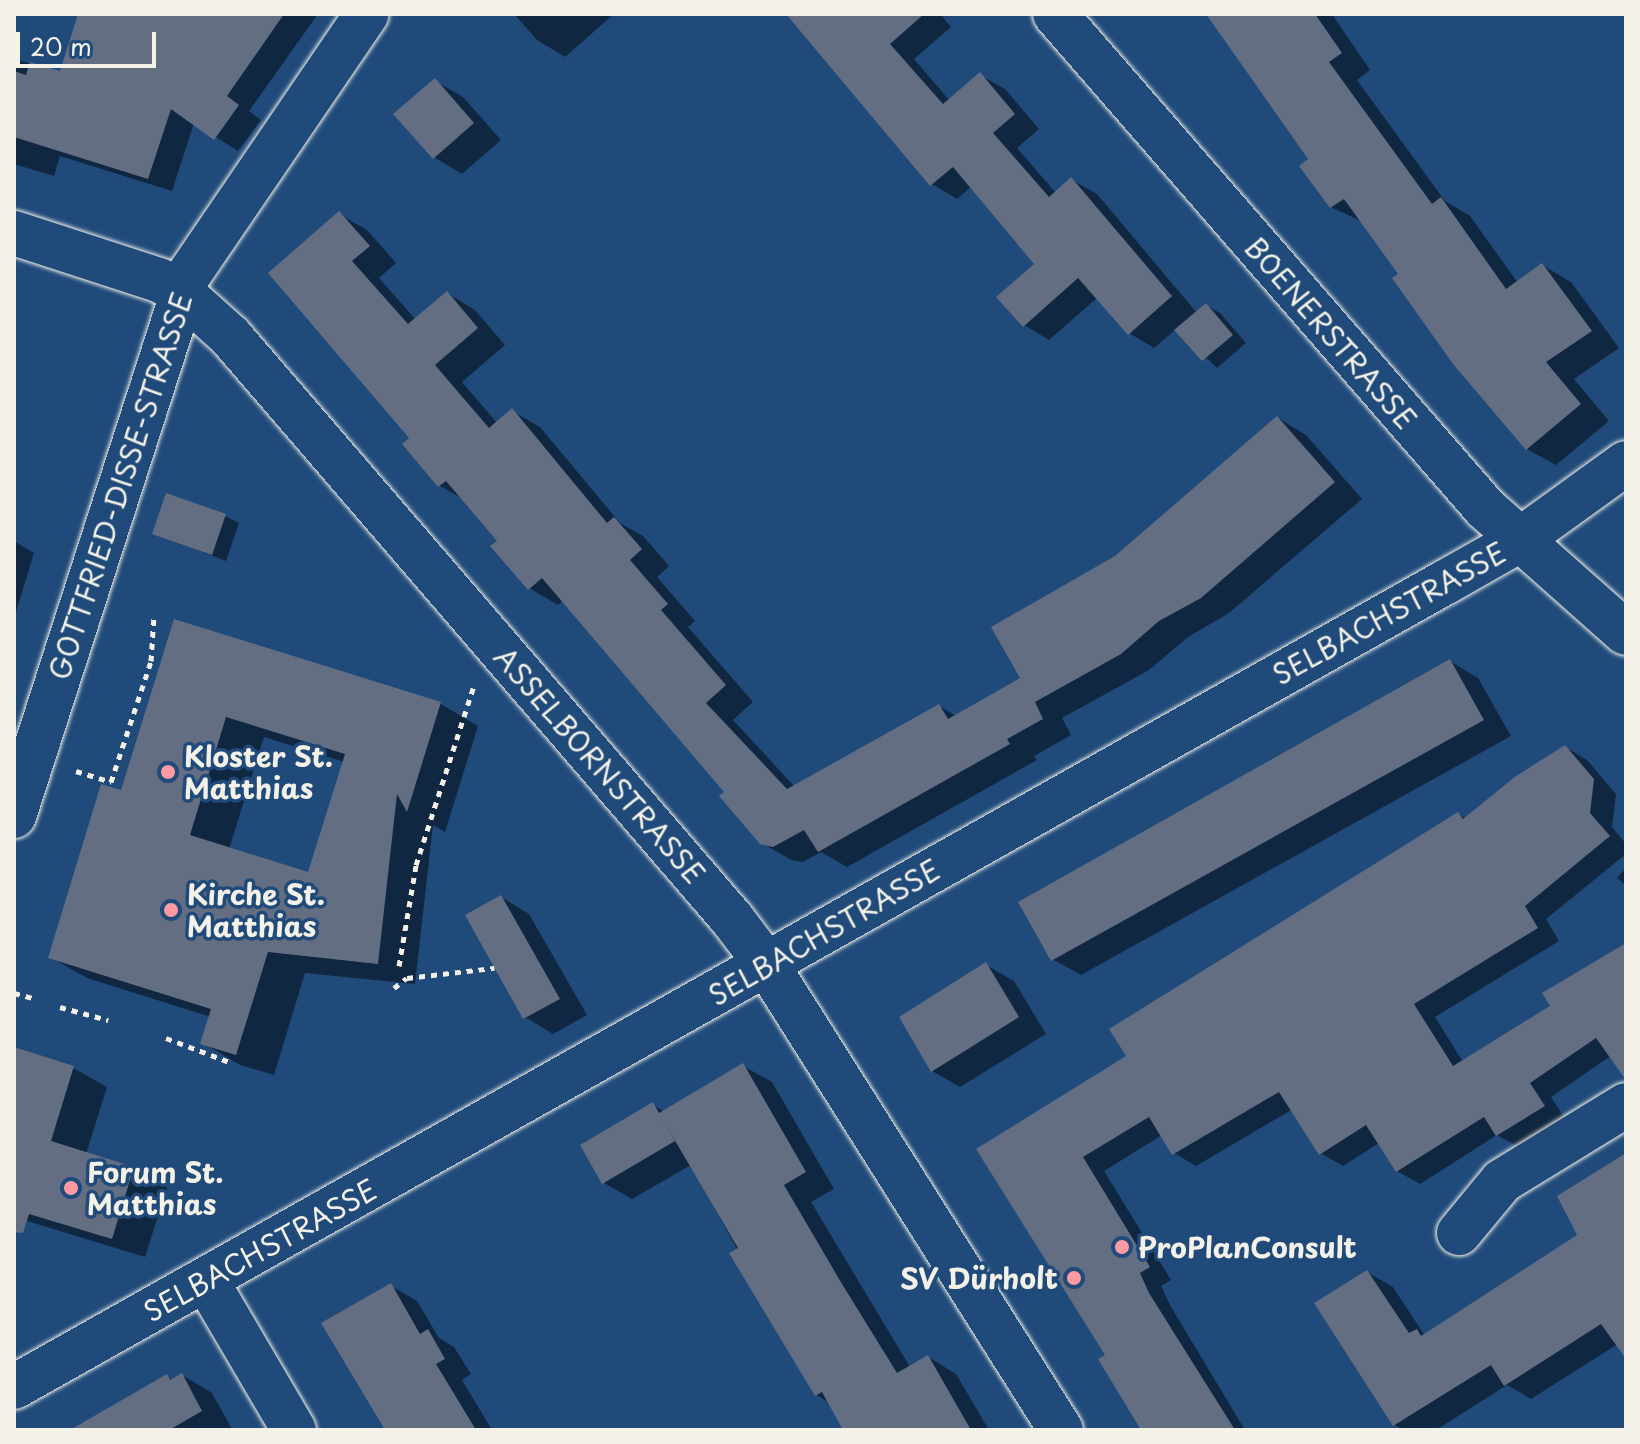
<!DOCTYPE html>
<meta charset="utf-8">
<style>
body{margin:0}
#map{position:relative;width:1640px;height:1444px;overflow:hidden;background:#1f4a7a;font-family:"Playpen Sans",sans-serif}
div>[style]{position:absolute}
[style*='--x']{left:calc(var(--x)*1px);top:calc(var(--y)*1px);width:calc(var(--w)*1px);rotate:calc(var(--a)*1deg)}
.shadow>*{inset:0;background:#0007}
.building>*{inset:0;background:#636e83}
.path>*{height:5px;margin-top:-2.5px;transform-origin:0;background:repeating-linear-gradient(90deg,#f4f1e8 0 6px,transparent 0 12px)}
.roads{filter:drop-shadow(0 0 2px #f4f1e8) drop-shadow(0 0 2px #f4f1e8)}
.minor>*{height:44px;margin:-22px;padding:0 22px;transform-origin:22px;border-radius:22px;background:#1f4a7a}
.dots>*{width:22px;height:22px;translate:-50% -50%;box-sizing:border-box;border:4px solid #1f4a7a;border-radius:50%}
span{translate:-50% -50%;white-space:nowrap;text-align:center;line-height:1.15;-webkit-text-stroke:7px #1f4a7a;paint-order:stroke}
.street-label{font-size:28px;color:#f4f1e8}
.poi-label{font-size:28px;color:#f4f1e8;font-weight:700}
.left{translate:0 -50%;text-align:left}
.right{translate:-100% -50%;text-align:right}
.frame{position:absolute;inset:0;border:16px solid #f4f1e8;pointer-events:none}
.scale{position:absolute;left:16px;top:32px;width:140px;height:36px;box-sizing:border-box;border:4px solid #f4f1e8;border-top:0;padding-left:10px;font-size:24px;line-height:28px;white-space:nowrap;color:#f4f1e8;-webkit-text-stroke:6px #1f4a7a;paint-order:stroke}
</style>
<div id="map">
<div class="shadow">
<div style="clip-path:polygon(80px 14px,318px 14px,249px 111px,261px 120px,238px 151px,194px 123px,172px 191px,60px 156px,54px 176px,14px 164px,14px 59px,61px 73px)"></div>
<div style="clip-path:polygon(514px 14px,614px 14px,565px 57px,537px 40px)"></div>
<div style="clip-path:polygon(805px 14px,940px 14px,951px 27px,914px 59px,950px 101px,980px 75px,1005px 89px,1039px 129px,1017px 148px,1056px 193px,1072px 180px,1097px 194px,1197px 313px,1206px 305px,1220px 313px,1246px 343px,1217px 368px,1176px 329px,1154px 348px,1129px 333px,1098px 297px,1049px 340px,1024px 325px,1037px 264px,972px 186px,957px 199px,932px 184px)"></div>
<div style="clip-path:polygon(1208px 14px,1332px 14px,1370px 70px,1357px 80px,1445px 201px,1470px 216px,1518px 283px,1542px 265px,1571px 282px,1619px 348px,1574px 379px,1609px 421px,1556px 465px,1527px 449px,1363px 222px,1331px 207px,1311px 160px)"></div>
<div style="clip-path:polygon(435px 81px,463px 97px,501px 140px,462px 174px,434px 157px)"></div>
<div style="clip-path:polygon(339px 214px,367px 230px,396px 263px,379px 278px,416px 320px,447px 293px,475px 310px,505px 345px,462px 382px,497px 423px,512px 411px,540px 427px,620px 523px,643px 536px,669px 566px,657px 577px,695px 621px,688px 627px,753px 702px,733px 720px,795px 787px,939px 706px,956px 716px,1023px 679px,1116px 558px,1278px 418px,1306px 435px,1362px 499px,1229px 613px,1188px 637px,1149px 670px,1062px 718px,1071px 735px,1034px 756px,1037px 760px,847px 867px,821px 852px,803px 862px,791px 860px,762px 843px,727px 792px,563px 600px,558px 605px,529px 588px,500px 541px,465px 500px,440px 486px,412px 438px,270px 273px)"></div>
<div style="clip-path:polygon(225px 516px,239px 523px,226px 561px,154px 533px)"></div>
<div style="clip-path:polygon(14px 541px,34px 553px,15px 615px,14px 614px)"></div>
<div style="clip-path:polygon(evenodd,176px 621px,441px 704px,478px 726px,445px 832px,433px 825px,415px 984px,305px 973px,274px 1075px,240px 1065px,203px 1043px,211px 1017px,87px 978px,50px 957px,122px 793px,176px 621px,264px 737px,344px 762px,309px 874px,229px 849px,264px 737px)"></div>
<div style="clip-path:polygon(1450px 661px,1478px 678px,1511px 736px,1081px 975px,1052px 959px)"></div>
<div style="clip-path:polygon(1565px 747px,1587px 760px,1616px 794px,1612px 827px,1626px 844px,1626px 854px,1546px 919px,1559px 941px,1435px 1017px,1463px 1062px,1553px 1006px,1626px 950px,1626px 1062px,1612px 1055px,1551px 1097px,1566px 1120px,1520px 1148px,1497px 1135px,1420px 1184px,1397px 1171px,1379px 1143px,1343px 1166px,1320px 1153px,1293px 1109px,1196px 1166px,1174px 1153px,1162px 1135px,1104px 1171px,1171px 1280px,1161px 1286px,1171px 1307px,1245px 1430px,1143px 1430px,1108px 1356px,979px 1150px,1128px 1057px,1458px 814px,1467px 819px)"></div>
<div style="clip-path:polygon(1626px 868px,1626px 886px,1617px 878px)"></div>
<div style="clip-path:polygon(501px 897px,529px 914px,587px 1015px,553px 1034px,525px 1017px)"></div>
<div style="clip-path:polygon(986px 965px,1014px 981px,1046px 1034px,960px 1087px,932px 1071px)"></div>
<div style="clip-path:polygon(14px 1066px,73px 1068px,107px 1087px,86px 1154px,133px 1169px,167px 1188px,145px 1257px,14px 1217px)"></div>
<div style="clip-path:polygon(743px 1066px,772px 1082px,834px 1189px,811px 1202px,910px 1367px,928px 1357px,956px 1374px,989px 1430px,872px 1430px,817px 1395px,691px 1165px,632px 1199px,604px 1183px,653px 1105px,665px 1112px)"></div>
<div style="clip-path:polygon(1626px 1158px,1626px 1345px,1621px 1342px,1531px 1399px,1507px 1385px,1436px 1430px,1404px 1430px,1395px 1425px,1367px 1272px,1393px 1287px,1425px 1336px,1579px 1235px)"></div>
<div style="clip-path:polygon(391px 1286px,417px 1301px,439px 1338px,454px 1347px,471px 1374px,462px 1380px,492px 1430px,387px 1430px)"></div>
<div style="clip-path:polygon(182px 1375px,212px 1393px,232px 1429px,75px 1430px,167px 1377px,173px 1380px)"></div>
</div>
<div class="building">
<div style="clip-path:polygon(78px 14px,284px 14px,227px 96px,239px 105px,214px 140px,171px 109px,148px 179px,14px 137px,14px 71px,26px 75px,30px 62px,60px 71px)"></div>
<div style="clip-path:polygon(786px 14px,924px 14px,890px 44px,943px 104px,980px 72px,1015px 114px,993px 133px,1049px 197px,1071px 177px,1172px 296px,1128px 335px,1078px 278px,1023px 327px,996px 297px,1034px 264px,953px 167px,930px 186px)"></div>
<div style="clip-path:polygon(1206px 14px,1315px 14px,1342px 53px,1329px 62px,1432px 204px,1441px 197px,1506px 289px,1542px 263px,1592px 331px,1546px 362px,1581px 404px,1526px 450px,1453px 364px,1392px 278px,1398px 274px,1344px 199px,1330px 208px,1299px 166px,1308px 159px)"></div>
<div style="clip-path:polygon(435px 78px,474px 123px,433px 159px,393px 114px)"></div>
<div style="clip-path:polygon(339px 211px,370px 246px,352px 261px,408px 324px,447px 291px,478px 328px,435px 365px,489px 428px,512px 408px,607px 523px,614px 517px,642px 549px,630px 560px,668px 604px,661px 610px,726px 685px,706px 703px,787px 789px,939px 704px,948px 719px,1020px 678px,991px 627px,1115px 556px,1277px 416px,1335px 482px,1201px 598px,1159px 621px,1121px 654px,1035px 702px,1043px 719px,1007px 739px,1010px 744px,818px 852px,804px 830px,773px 847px,760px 844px,719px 796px,724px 792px,542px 578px,528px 590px,490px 546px,497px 541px,446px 481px,438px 487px,402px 444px,409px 438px,268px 273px)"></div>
<div style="clip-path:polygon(1206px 303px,1233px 335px,1202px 361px,1174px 330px)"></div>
<div style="clip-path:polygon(166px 493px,226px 514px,212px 555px,152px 534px)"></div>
<div style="clip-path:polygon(evenodd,174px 619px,441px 702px,407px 812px,397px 794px,378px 964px,268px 952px,236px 1055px,200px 1044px,211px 1009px,48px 958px,101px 784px,121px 790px,174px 619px,226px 717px,345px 754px,308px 872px,190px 835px,226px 717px)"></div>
<div style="clip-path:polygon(1450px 659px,1484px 720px,1051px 961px,1018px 902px)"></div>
<div style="clip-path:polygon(1565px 745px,1594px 779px,1590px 813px,1610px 836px,1525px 906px,1538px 928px,1414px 1004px,1453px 1066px,1550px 1006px,1542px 993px,1626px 943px,1626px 1080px,1596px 1038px,1530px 1083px,1545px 1106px,1496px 1136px,1484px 1117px,1396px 1172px,1366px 1125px,1319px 1155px,1279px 1092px,1172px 1155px,1149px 1117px,1083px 1157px,1150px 1267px,1140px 1273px,1149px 1293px,1235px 1430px,1141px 1430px,1098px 1359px,1105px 1355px,976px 1149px,1126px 1056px,1109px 1029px,1458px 812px,1463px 819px,1516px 776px)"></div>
<div style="clip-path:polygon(501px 895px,560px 999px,523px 1019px,465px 915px)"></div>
<div style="clip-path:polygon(986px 962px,1019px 1017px,931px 1072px,899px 1017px)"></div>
<div style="clip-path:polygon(14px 1047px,74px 1066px,51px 1141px,134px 1167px,112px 1239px,29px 1214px,23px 1233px,14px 1232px)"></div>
<div style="clip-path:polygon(743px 1063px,806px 1172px,784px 1185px,842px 1284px,897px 1373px,928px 1355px,971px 1430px,843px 1430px,822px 1392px,815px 1396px,729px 1253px,738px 1248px,660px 1115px,675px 1141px,602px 1184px,580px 1145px,653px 1102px,659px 1113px)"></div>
<div style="clip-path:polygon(1626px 1153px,1626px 1359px,1601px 1324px,1504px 1386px,1491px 1365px,1393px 1426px,1314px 1303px,1367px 1270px,1409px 1333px,1417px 1329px,1421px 1336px,1577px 1235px,1557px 1196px)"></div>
<div style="clip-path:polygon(391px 1283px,420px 1334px,428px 1329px,445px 1359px,436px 1364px,476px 1430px,385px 1430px,321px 1323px)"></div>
<div style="clip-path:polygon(182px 1373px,202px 1411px,169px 1430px,70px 1430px,167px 1374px,170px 1380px)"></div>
</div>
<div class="path">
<div style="--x:76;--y:771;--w:37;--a:17"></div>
<div style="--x:111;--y:782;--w:127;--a:-71.7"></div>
<div style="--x:151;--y:661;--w:45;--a:-86.2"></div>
<div style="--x:399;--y:966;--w:102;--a:-80.4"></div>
<div style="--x:416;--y:865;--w:186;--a:-72.1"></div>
<div style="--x:394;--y:988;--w:16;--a:-38"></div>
<div style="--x:407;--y:978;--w:88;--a:-6.6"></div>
<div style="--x:14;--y:993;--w:20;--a:15"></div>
<div style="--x:60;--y:1007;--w:50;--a:15.2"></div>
<div style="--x:166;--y:1038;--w:71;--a:20.7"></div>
</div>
<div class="roads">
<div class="minor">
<div style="--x:1055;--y:14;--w:655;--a:48.96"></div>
<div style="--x:1485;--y:508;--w:188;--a:41.6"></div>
<div style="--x:14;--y:233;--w:152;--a:18"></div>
<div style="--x:159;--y:280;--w:25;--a:29"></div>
<div style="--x:181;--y:292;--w:66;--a:41.9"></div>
<div style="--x:230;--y:336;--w:771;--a:49.26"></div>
<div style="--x:733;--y:920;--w:56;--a:52.9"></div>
<div style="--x:767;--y:965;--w:550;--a:57.7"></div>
<div style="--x:14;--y:816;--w:567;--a:-72.14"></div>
<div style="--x:188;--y:276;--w:317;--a:-55.7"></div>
<div style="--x:1459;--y:1233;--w:67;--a:-50.4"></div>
<div style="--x:1502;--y:1181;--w:145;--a:-31.5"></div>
<div style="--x:206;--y:1280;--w:174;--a:59.6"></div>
<div style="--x:14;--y:1387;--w:1641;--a:-29.35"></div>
<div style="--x:1444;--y:583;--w:85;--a:-29.6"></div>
<div style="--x:1518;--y:541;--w:133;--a:-35.8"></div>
</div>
</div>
<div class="dots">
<div style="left:168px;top:772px;background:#ff9aa2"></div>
<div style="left:171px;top:910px;background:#ff9aa2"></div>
<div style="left:71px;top:1188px;background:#ff9aa2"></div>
<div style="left:1122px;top:1247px;background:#ff9aa2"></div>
<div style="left:1074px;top:1278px;background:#ff9aa2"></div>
</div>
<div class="street-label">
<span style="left:1331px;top:333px;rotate:49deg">BOENERSTRASSE</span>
<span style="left:120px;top:486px;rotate:-72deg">GOTTFRIED-DISSE-STRASSE</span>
<span style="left:1389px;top:613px;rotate:-29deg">SELBACHSTRASSE</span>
<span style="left:600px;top:765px;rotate:49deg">ASSELBORNSTRASSE</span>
<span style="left:824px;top:932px;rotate:-30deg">SELBACHSTRASSE</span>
<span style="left:260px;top:1250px;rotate:-29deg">SELBACHSTRASSE</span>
</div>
<div class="poi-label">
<span class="left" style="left:184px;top:772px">Kloster St.<br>Matthias</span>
<span class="left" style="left:187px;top:910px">Kirche St.<br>Matthias</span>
<span class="left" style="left:87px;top:1188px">Forum St.<br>Matthias</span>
<span class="left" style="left:1138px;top:1247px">ProPlanConsult</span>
<span class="right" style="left:1058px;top:1278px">SV Dürholt</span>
</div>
<div class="frame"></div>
<div class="scale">20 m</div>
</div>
